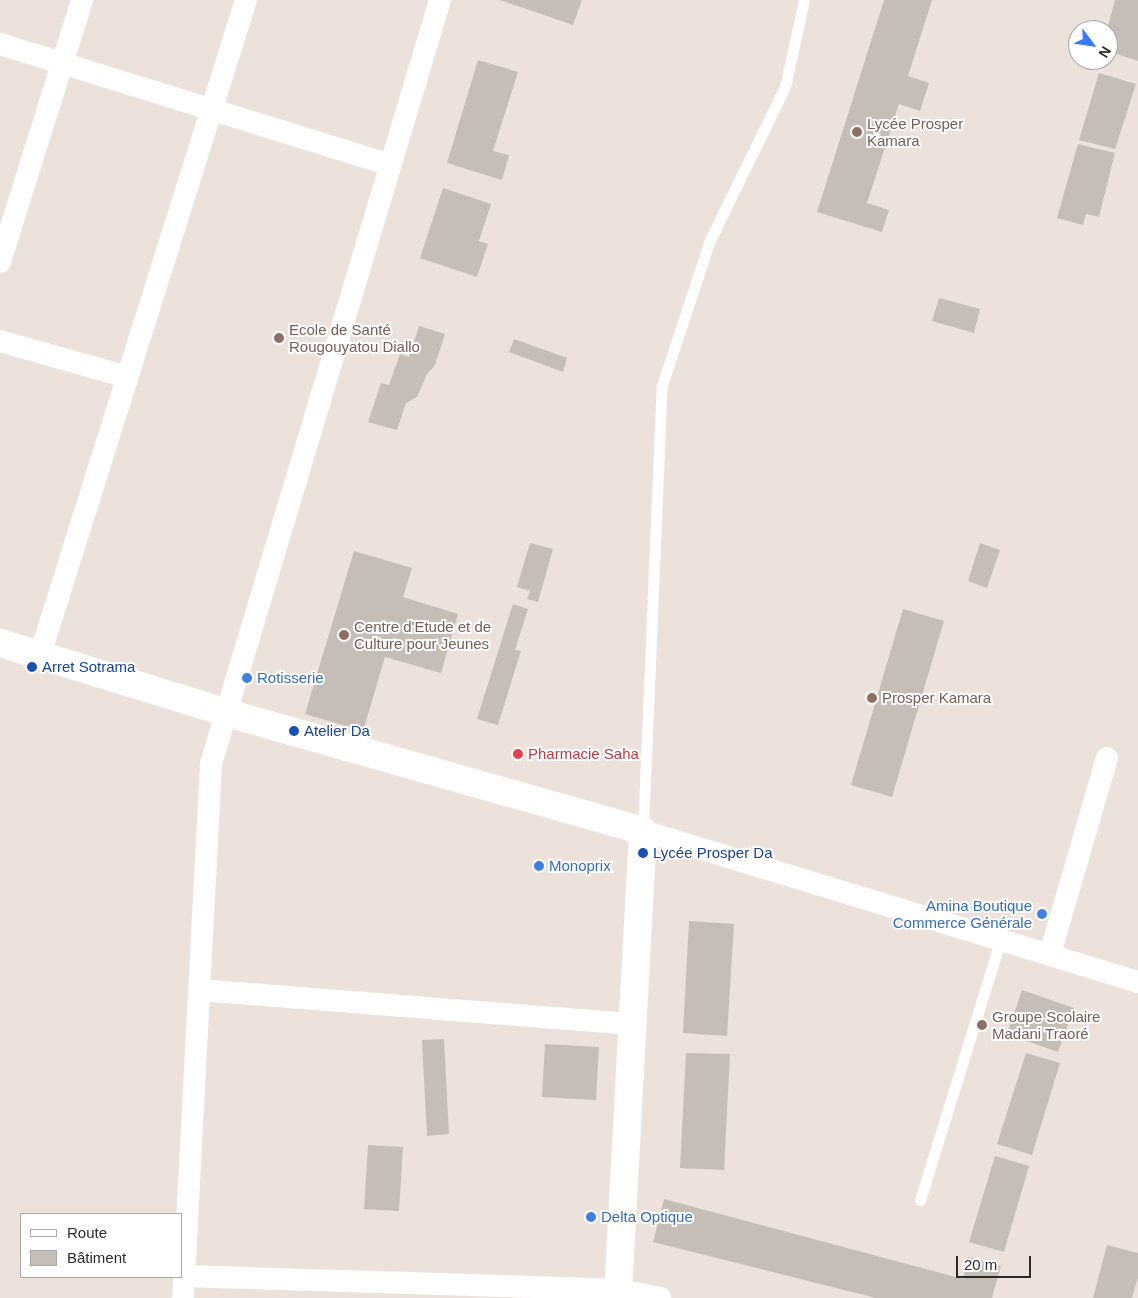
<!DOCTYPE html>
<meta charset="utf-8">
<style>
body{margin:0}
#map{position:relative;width:1138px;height:1298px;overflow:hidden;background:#ede2db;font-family:Arial,sans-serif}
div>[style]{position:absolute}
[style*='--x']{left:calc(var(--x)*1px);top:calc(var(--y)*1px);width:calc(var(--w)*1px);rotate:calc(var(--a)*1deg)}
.building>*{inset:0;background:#c4beb7}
.service>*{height:11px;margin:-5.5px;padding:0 5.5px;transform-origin:5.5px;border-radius:5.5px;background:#fff}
.minor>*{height:22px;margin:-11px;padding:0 11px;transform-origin:11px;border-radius:11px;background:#fff}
.tertiary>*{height:28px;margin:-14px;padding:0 14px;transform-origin:14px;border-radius:14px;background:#fff}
.dots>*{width:14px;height:14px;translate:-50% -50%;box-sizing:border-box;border:2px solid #fff;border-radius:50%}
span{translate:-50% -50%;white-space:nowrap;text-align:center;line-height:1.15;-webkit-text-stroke:4px #fff;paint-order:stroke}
.education-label{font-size:15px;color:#785e54}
.left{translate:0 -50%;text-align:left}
.transit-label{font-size:15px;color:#164399}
.shop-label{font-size:15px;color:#366cbe}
.right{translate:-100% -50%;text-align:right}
.health-label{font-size:15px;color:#be3a42}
.legend{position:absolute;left:20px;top:1213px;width:162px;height:65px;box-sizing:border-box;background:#fff;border:1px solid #aaa;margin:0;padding:6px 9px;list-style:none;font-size:15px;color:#2a2a2a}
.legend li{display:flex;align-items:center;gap:10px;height:25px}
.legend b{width:25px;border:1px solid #aaa}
.north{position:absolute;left:1068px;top:20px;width:50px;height:50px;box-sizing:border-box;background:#fff;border:1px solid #aaa;border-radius:50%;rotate:121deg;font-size:14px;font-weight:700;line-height:20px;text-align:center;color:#2a2a2a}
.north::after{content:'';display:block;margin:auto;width:18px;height:22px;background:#367bff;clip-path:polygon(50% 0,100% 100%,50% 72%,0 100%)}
.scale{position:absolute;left:956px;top:1256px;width:75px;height:22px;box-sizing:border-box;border:2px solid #2a2a2a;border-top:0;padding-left:6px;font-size:15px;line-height:18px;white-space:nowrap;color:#2a2a2a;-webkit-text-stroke:4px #fff;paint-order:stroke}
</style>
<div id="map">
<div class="building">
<div style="clip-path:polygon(500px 0,582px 0,573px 25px)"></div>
<div style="clip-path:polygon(884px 0,932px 0,908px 76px,929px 83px,920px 111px,899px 104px,867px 203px,889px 210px,882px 232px,817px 212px)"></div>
<div style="clip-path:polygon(1115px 0,1138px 0,1138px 61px,1108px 51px,1107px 30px)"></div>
<div style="clip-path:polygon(478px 60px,518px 72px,493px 151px,509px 155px,502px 180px,447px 163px)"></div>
<div style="clip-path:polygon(1099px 73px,1136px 84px,1115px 149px,1079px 140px)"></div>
<div style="clip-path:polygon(1078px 144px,1115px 153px,1099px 217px,1086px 214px,1083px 225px,1057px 218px)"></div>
<div style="clip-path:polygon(443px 188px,491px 204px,479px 241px,488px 244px,477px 277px,420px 258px)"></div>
<div style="clip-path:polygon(939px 298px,980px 309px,974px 333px,932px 321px)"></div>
<div style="clip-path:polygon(419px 326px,445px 334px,435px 365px,427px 374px,417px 397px,406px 403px,397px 430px,368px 422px,381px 383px,389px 385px,400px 354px,409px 357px)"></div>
<div style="clip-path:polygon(514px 339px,567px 358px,563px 372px,509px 352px)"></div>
<div style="clip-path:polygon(530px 543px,553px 549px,538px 602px,527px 599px,530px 591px,517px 587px)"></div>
<div style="clip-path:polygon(980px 543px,1000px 550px,987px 588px,968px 581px)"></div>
<div style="clip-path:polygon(354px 551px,412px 568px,403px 597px,458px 614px,441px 673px,385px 657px,363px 731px,305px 714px)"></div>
<div style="clip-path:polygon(513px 604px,528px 609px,515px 650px,521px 651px,498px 725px,477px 719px)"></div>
<div style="clip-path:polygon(903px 609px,944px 621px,892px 797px,851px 785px)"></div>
<div style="clip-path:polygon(689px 921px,734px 924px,727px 1036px,683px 1033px)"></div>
<div style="clip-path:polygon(1022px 990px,1074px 1008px,1058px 1052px,1007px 1034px)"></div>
<div style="clip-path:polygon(444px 1039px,449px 1134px,427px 1136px,422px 1040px)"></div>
<div style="clip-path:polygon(545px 1044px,599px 1047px,596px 1100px,542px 1097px)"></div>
<div style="clip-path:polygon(686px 1053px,730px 1054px,724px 1170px,680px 1168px)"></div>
<div style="clip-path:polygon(1026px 1053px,1060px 1063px,1032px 1155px,997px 1144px)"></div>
<div style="clip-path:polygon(368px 1145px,403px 1147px,399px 1211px,364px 1209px)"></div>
<div style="clip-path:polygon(995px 1156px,1029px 1166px,1004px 1252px,969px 1242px)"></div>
<div style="clip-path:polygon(664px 1199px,963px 1279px,968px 1257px,1001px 1266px,992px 1298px,876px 1298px,653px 1242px)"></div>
<div style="clip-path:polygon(1107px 1245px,1138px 1253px,1138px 1277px,1132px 1298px,1093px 1298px)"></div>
</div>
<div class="service">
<div style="--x:643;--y:831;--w:446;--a:-87.6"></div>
<div style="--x:662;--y:385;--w:153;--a:-71.7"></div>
<div style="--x:710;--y:240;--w:170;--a:-63.9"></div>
<div style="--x:785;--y:87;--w:89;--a:-77.7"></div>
<div style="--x:920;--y:1200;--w:273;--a:-72.8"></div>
</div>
<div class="minor">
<div style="--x:0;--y:44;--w:408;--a:17.2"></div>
<div style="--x:0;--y:262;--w:275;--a:-72.6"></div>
<div style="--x:0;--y:341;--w:132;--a:15.8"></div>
<div style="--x:40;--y:655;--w:687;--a:-72.54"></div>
<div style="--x:643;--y:831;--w:518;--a:16.96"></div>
<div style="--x:1050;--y:954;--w:204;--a:-73.8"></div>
<div style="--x:199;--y:990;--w:435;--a:4.5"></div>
<div style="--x:184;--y:1276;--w:435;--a:1.8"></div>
<div style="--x:619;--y:1290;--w:42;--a:11"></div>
<div style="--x:183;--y:1298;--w:535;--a:-87"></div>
<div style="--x:211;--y:764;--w:798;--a:-73.31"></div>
</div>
<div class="tertiary">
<div style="--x:0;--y:643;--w:238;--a:17.1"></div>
<div style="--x:227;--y:713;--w:432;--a:15.8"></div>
<div style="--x:643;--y:831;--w:468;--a:93.1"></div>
</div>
<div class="dots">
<div style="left:857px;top:132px;background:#8d6e63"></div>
<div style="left:279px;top:338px;background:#8d6e63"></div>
<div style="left:344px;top:635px;background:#8d6e63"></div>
<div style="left:32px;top:667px;background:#1a4fb4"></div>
<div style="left:247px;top:678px;background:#3f7fe0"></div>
<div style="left:872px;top:698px;background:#8d6e63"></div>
<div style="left:294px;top:731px;background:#1a4fb4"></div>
<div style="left:518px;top:754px;background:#e0444e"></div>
<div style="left:643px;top:853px;background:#1a4fb4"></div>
<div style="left:539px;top:866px;background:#3f7fe0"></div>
<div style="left:1042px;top:914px;background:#3f7fe0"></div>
<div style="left:982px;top:1025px;background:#8d6e63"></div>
<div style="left:591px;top:1217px;background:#3f7fe0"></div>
</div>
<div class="education-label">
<span class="left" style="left:867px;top:132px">Lycée Prosper<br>Kamara</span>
<span class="left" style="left:289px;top:338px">Ecole de Santé<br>Rougouyatou Diallo</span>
<span class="left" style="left:354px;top:635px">Centre d'Etude et de<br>Culture pour Jeunes</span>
<span class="left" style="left:882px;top:698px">Prosper Kamara</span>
<span class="left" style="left:992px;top:1025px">Groupe Scolaire<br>Madani Traoré</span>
</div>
<div class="transit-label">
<span class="left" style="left:42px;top:667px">Arret Sotrama</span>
<span class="left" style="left:304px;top:731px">Atelier Da</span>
<span class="left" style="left:653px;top:853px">Lycée Prosper Da</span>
</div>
<div class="shop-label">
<span class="left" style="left:257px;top:678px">Rotisserie</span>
<span class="left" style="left:549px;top:866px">Monoprix</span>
<span class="right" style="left:1032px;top:914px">Amina Boutique<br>Commerce Générale</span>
<span class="left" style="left:601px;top:1217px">Delta Optique</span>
</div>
<div class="health-label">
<span class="left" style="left:528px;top:754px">Pharmacie Saha</span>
</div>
<ul class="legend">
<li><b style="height:6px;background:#fff"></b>Route</li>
<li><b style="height:14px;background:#c4beb7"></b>Bâtiment</li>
</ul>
<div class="north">N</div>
<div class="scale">20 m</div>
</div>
